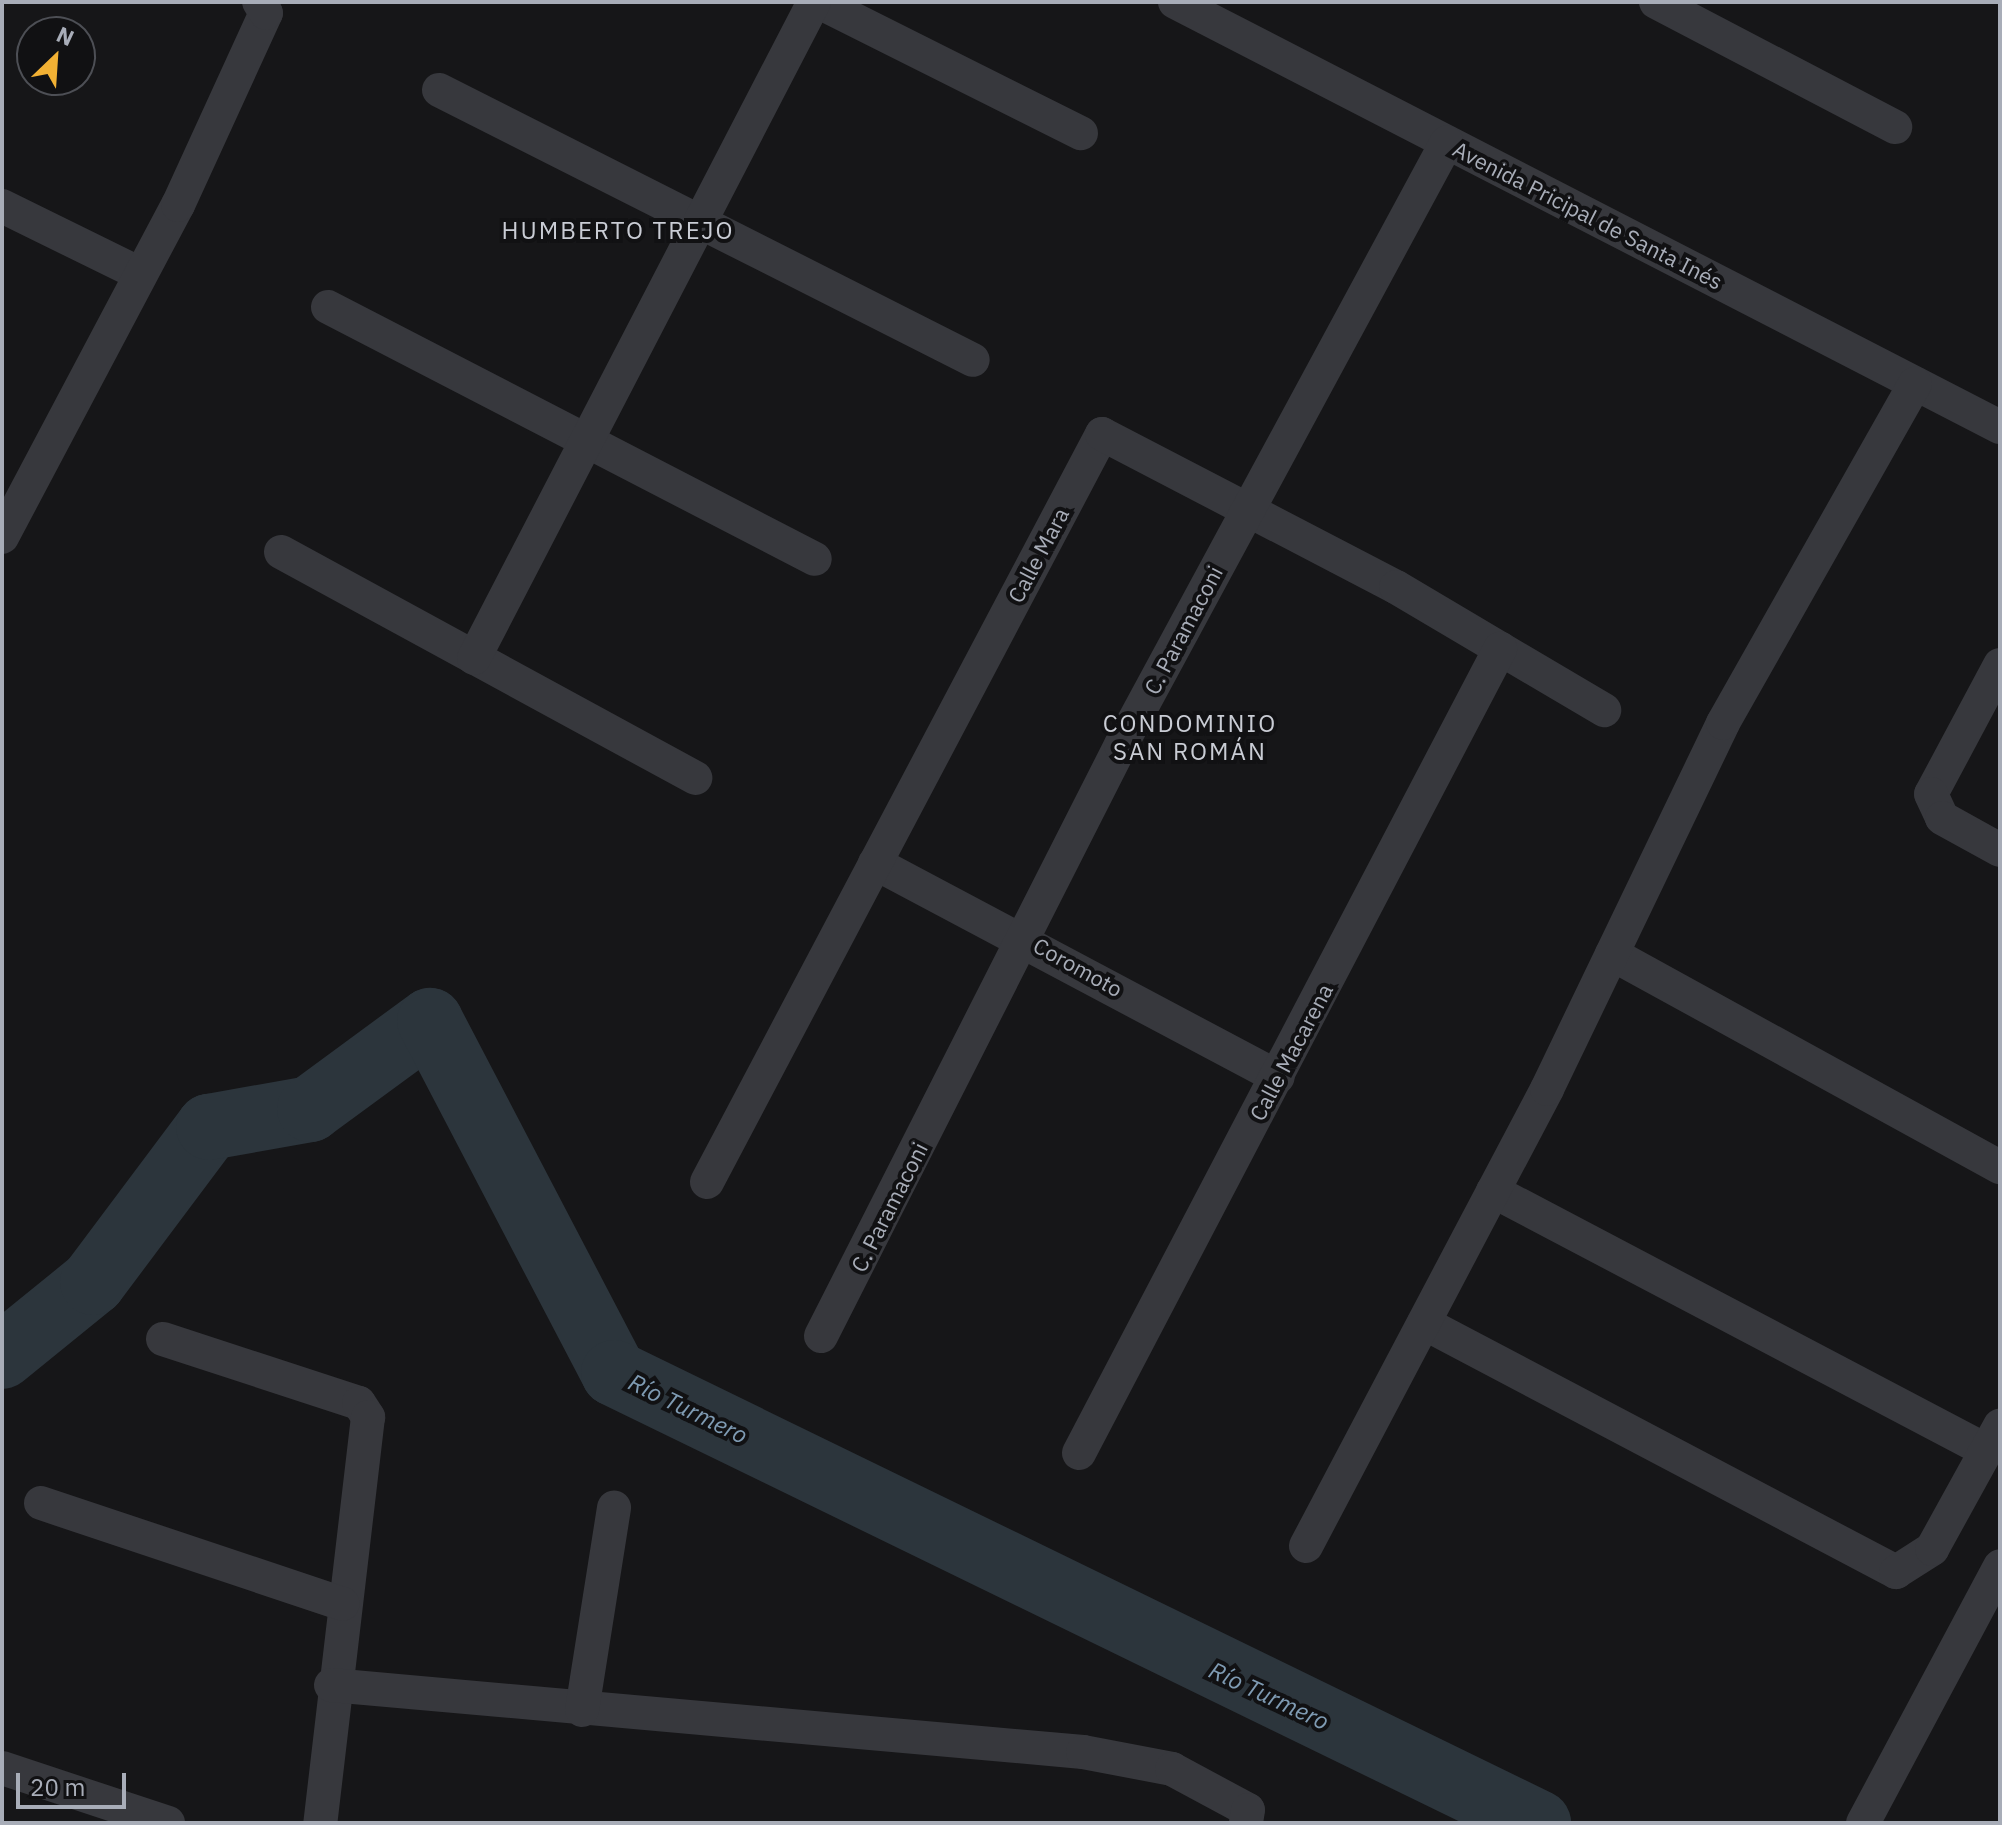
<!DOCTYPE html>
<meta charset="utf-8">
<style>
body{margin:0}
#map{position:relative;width:2002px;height:1825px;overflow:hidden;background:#161618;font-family:"IBM Plex Sans",sans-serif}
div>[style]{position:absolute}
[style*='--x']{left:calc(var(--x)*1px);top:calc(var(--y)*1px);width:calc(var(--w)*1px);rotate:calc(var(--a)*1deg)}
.river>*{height:66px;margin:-33px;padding:0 33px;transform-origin:33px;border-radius:33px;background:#2c353c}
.street>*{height:34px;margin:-17px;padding:0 17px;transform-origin:17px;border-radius:17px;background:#37383d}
span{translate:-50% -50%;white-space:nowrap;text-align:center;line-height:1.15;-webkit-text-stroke:8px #111113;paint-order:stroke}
.street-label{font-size:22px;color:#a8adb8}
.neighbourhood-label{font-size:24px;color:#c9ccd4;letter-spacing:2px}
.water-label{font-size:24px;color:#7f9bb3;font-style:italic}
.frame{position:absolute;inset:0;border:4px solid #a8adb8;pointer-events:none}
.north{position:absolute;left:16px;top:16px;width:80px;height:80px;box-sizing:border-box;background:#111113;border:2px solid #4d4f55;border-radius:50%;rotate:25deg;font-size:22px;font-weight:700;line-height:32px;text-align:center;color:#a8adb8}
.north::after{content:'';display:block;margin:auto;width:28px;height:36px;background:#f2b134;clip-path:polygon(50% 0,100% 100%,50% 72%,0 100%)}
.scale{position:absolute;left:16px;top:1773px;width:110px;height:36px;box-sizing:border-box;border:4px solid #a8adb8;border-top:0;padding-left:10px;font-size:24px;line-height:28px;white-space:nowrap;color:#a8adb8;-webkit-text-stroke:6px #111113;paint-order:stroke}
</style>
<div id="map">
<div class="river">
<div style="--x:2;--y:1356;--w:117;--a:-39.1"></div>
<div style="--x:93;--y:1282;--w:194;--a:-53.2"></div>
<div style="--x:209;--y:1127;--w:103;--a:-10.1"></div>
<div style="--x:310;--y:1109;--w:149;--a:-36.3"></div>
<div style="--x:430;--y:1021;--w:397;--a:62.4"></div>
<div style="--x:614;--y:1373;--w:1028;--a:25.97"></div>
</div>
<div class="street">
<div style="--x:819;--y:2;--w:293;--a:26.6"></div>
<div style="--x:1175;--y:2;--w:928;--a:27.26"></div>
<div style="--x:1656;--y:2;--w:270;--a:27.6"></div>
<div style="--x:439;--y:90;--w:598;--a:26.82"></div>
<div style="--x:2;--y:206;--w:152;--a:26.2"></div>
<div style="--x:328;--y:307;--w:548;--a:27.36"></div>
<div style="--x:2;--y:537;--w:376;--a:-62.1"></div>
<div style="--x:178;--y:205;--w:211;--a:-65.4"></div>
<div style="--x:266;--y:13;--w:13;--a:-122"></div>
<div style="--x:281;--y:552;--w:472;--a:28.6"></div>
<div style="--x:474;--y:658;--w:739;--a:-62.6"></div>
<div style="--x:2000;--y:665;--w:146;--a:118.1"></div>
<div style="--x:1931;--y:794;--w:26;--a:65"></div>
<div style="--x:1942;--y:818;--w:66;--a:28.9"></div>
<div style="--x:875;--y:863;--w:456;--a:28"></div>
<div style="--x:1612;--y:954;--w:443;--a:28.8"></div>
<div style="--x:707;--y:1182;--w:846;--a:-62.16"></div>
<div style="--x:1102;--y:434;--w:331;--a:27.5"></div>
<div style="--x:1396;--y:587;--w:242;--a:30.6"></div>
<div style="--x:1493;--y:1191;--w:558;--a:27.76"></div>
<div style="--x:1424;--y:1323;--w:534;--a:27.81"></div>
<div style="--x:1896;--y:1572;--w:43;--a:-32.6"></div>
<div style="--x:1932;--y:1549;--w:141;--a:-61.1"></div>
<div style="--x:821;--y:1336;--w:663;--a:-63.09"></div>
<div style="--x:1121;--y:745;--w:685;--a:-61.6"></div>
<div style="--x:163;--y:1339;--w:206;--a:18.1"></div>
<div style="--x:359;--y:1403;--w:17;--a:57"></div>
<div style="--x:368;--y:1417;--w:409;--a:96.7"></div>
<div style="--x:1079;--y:1453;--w:908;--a:-62.36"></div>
<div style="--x:41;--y:1503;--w:318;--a:18.5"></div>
<div style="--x:1306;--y:1546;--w:517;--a:-62.19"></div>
<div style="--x:1547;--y:1089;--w:406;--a:-64.3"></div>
<div style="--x:1723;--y:723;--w:390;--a:-60.5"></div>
<div style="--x:331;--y:1685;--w:755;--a:5.09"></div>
<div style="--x:1083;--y:1752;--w:91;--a:10.8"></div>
<div style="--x:1172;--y:1769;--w:86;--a:28.3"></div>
<div style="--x:1248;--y:1810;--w:13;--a:99"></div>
<div style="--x:582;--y:1710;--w:205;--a:-81"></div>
<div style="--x:2;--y:1768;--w:175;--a:18.3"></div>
<div style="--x:1863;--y:1823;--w:291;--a:-61.9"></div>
</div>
<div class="street-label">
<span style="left:1588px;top:215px;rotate:27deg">Avenida Pricipal de Santa Inés</span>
<span style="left:1038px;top:555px;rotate:-62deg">Calle Mara</span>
<span style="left:1183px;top:630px;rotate:-62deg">C. Paramaconi</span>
<span style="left:1078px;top:967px;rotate:29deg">Coromoto</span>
<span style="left:1291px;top:1052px;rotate:-62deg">Calle Macarena</span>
<span style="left:889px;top:1207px;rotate:-63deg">C. Paramaconi</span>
</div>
<div class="neighbourhood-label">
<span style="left:618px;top:231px">HUMBERTO TREJO</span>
<span style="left:1190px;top:738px">CONDOMINIO<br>SAN ROMÁN</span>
</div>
<div class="water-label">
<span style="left:688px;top:1409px;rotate:26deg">Río Turmero</span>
<span style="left:1269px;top:1696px;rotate:25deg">Río Turmero</span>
</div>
<div class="frame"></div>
<div class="north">N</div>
<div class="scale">20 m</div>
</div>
